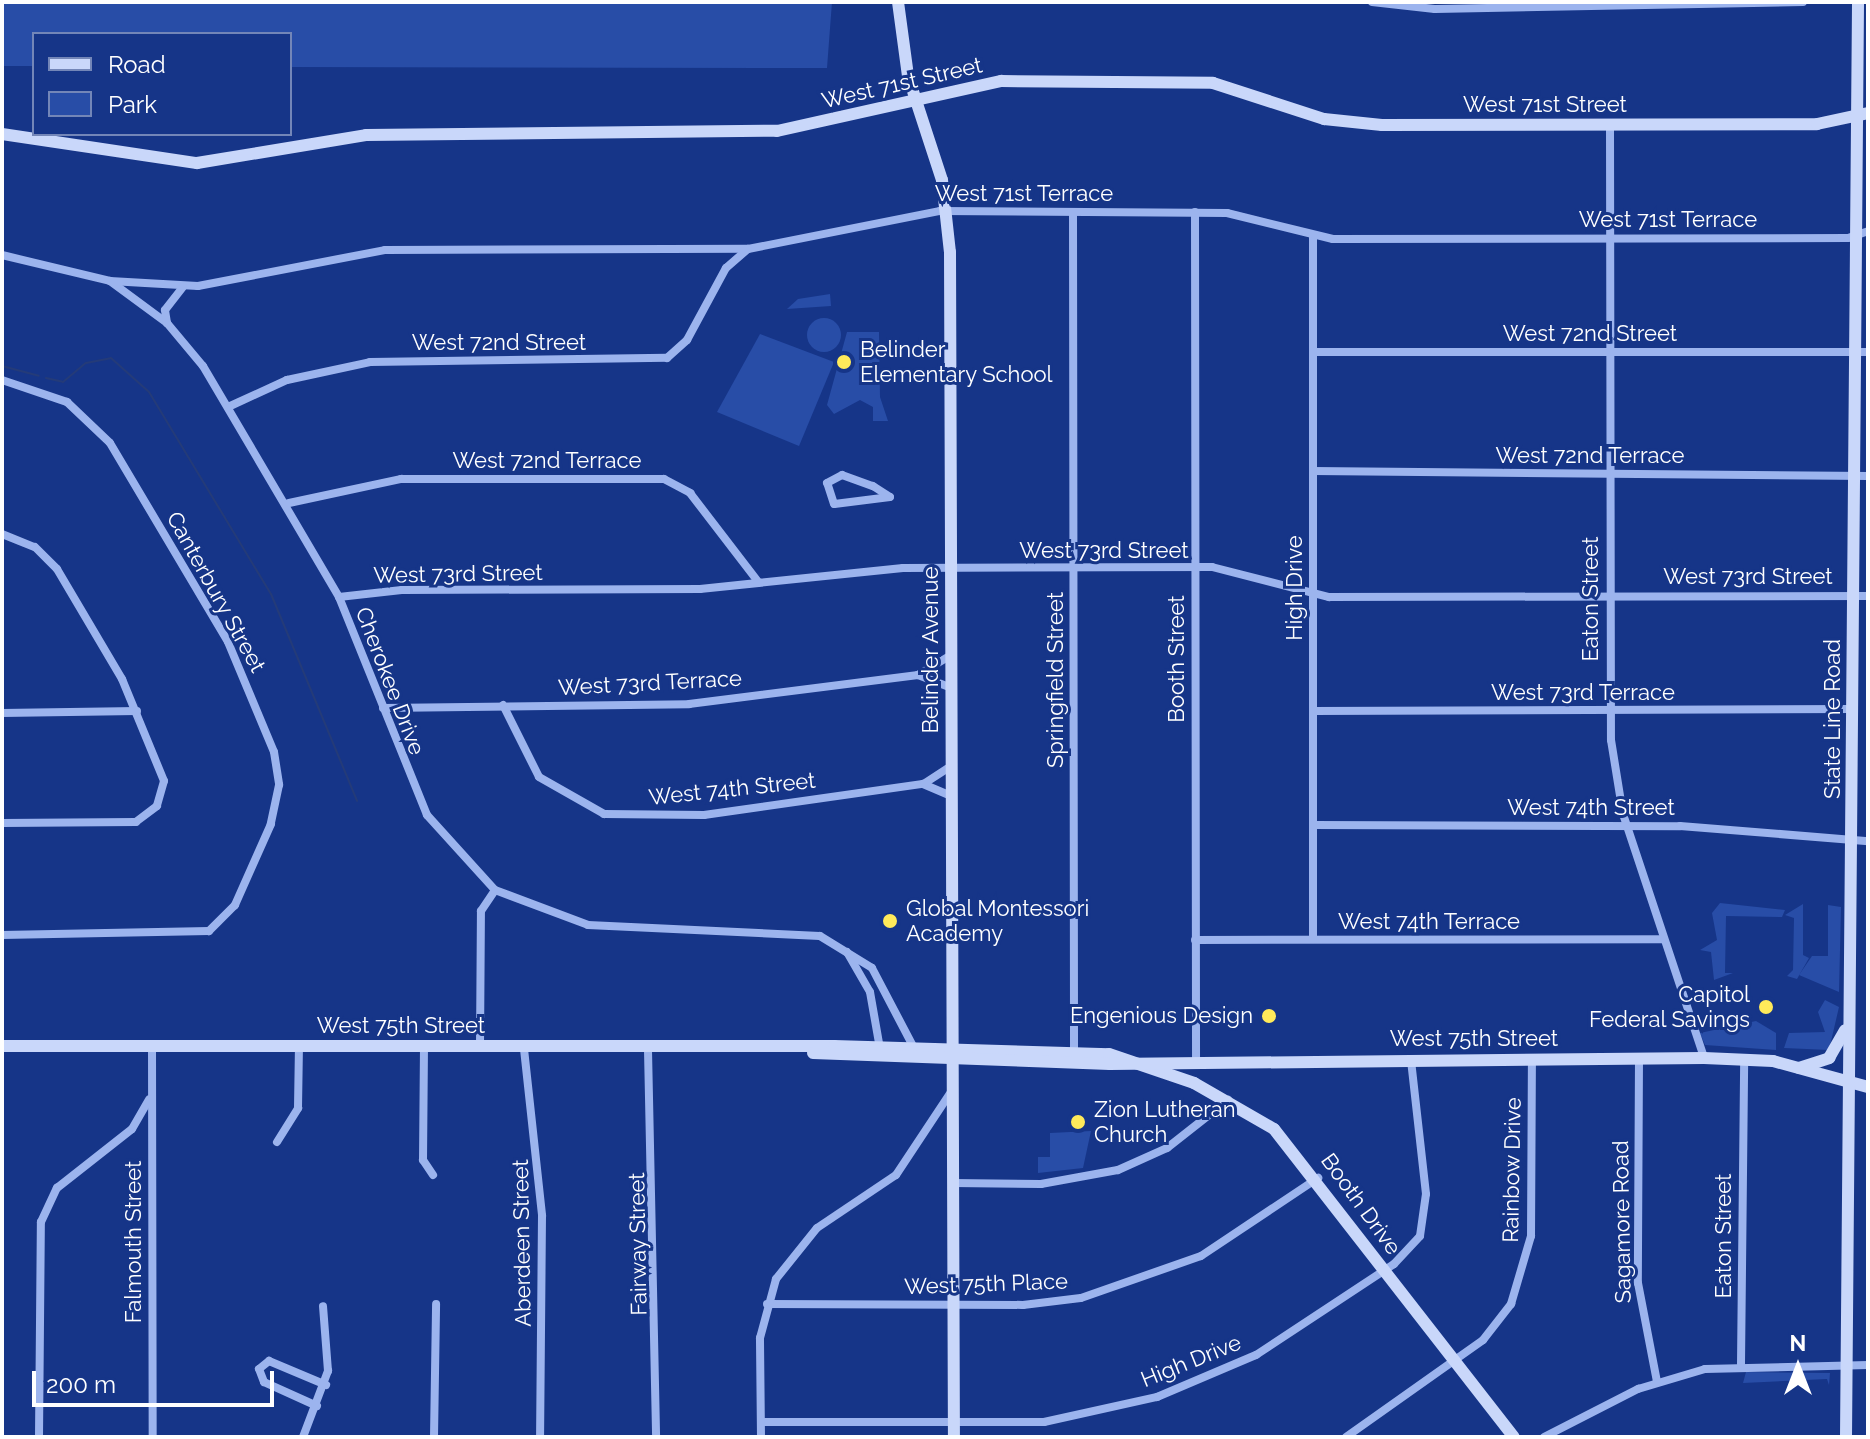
<!DOCTYPE html>
<style>
body{margin:0}
#map{position:relative;width:1870px;height:1439px;overflow:hidden;background:#163588;font-family:Raleway,sans-serif}
div>[style]{position:absolute}
[style*='--x']{left:calc(var(--x)*1px);top:calc(var(--y)*1px);width:calc(var(--w)*1px);rotate:calc(var(--a)*1deg)}
.green>*{inset:0;background:#284da7}
.round{border-radius:50%}
.stream>*{height:2px;margin:-1px;padding:0 1px;transform-origin:1px;border-radius:1px;background:#243b79}
.street>*{height:8px;margin:-4px;padding:0 4px;transform-origin:4px;border-radius:4px;background:#9cb4ee}
.secondary>*{height:12px;margin:-6px;padding:0 6px;transform-origin:6px;border-radius:6px;background:#c9d7fa}
.dots>*{width:22px;height:22px;translate:-50% -50%;box-sizing:border-box;border:4px solid #163588;border-radius:50%}
span{translate:-50% -50%;white-space:nowrap;text-align:center;line-height:1.15;-webkit-text-stroke:6px #163588;paint-order:stroke}
.street-label{font-size:22px;color:#fff}
.poi-label{font-size:22px;color:#fff}
.left{translate:0 -50%;text-align:left}
.right{translate:-100% -50%;text-align:right}
.frame{position:absolute;inset:0;border:4px solid #fff;pointer-events:none}
.legend{position:absolute;left:32px;top:32px;width:260px;height:104px;box-sizing:border-box;background:#163588;border:2px solid #7386b8;margin:0;padding:10px 14px;list-style:none;font-size:24px;color:#fff}
.legend li{display:flex;align-items:center;gap:16px;height:40px}
.legend b{width:40px;border:2px solid #7386b8}
.north{position:absolute;left:1758px;top:1327px;width:80px;height:80px;-webkit-text-stroke:6px #163588;paint-order:stroke;rotate:0deg;font-size:22px;font-weight:700;line-height:32px;text-align:center;color:#fff}
.north::after{content:'';display:block;margin:auto;width:28px;height:36px;background:#fff;clip-path:polygon(50% 0,100% 100%,50% 72%,0 100%)}
.scale{position:absolute;left:32px;top:1371px;width:242px;height:36px;box-sizing:border-box;border:4px solid #fff;border-top:0;padding-left:10px;font-size:24px;line-height:28px;white-space:nowrap;color:#fff;-webkit-text-stroke:6px #163588;paint-order:stroke}
</style>
<div id="map">
<div class="green">
<div style="clip-path:polygon(2px 2px,832px 2px,827px 68px,290px 67px,290px 34px,34px 34px,34px 66px,2px 66px)"></div>
<div style="clip-path:polygon(830px 294px,831px 306px,787px 309px,798px 299px)"></div>
<div class="round" style="left:807px;top:318px;width:34px;height:34px"></div>
<div style="clip-path:polygon(847px 332px,879px 332px,880px 397px,888px 421px,873px 421px,873px 407px,860px 400px,834px 414px,827px 405px)"></div>
<div style="clip-path:polygon(760px 334px,834px 362px,799px 446px,717px 412px)"></div>
<div style="clip-path:polygon(1720px 903px,1785px 910px,1782px 917px,1726px 916px,1725px 973px,1733px 973px,1714px 980px,1711px 952px,1700px 950px,1717px 940px,1712px 913px)"></div>
<div style="clip-path:polygon(1803px 904px,1803px 955px,1809px 958px,1797px 979px,1787px 976px,1793px 970px,1794px 918px,1785px 915px)"></div>
<div style="clip-path:polygon(1828px 905px,1841px 907px,1839px 992px,1799px 975px,1812px 956px,1828px 956px)"></div>
<div style="clip-path:polygon(1825px 1000px,1839px 1007px,1829px 1050px,1784px 1048px,1789px 1033px,1825px 1032px,1818px 1012px)"></div>
<div style="clip-path:polygon(1756px 1021px,1776px 1033px,1776px 1050px,1705px 1045px,1700px 1033px)"></div>
<div style="clip-path:polygon(1091px 1131px,1083px 1168px,1038px 1173px,1038px 1157px,1050px 1157px,1050px 1133px)"></div>
<div style="clip-path:polygon(1830px 1373px,1829px 1385px,1827px 1379px,1743px 1383px,1746px 1372px)"></div>
</div>
<div class="stream">
<div style="--x:2;--y:366;--w:38;--a:15"></div>
<div style="--x:46;--y:378;--w:17;--a:13"></div>
<div style="--x:63;--y:382;--w:30;--a:-40"></div>
<div style="--x:86;--y:363;--w:25;--a:-11"></div>
<div style="--x:111;--y:358;--w:51;--a:41.8"></div>
<div style="--x:149;--y:392;--w:236;--a:58.9"></div>
<div style="--x:271;--y:594;--w:224;--a:67.4"></div>
</div>
<div class="street">
<div style="--x:1372;--y:2;--w:63;--a:6.3"></div>
<div style="--x:1435;--y:9;--w:368;--a:-1.1"></div>
<div style="--x:1610;--y:125;--w:615;--a:89.91"></div>
<div style="--x:1611;--y:740;--w:75;--a:80.8"></div>
<div style="--x:1623;--y:814;--w:257;--a:71.6"></div>
<div style="--x:1073;--y:212;--w:839;--a:89.93"></div>
<div style="--x:1195;--y:212;--w:847;--a:89.93"></div>
<div style="--x:1313;--y:237;--w:702;--a:90"></div>
<div style="--x:2;--y:255;--w:111;--a:13.5"></div>
<div style="--x:110;--y:281;--w:71;--a:36.4"></div>
<div style="--x:167;--y:323;--w:56;--a:50.1"></div>
<div style="--x:203;--y:366;--w:268;--a:59.5"></div>
<div style="--x:339;--y:597;--w:235;--a:68"></div>
<div style="--x:427;--y:815;--w:101;--a:47.8"></div>
<div style="--x:495;--y:890;--w:99;--a:20.6"></div>
<div style="--x:588;--y:925;--w:232;--a:2.7"></div>
<div style="--x:820;--y:936;--w:61;--a:31.6"></div>
<div style="--x:872;--y:968;--w:93;--a:62.3"></div>
<div style="--x:110;--y:281;--w:88;--a:3.3"></div>
<div style="--x:198;--y:286;--w:190;--a:-10.9"></div>
<div style="--x:385;--y:250;--w:363;--a:-0.2"></div>
<div style="--x:748;--y:249;--w:196;--a:-11.2"></div>
<div style="--x:940;--y:211;--w:287;--a:0.4"></div>
<div style="--x:1227;--y:213;--w:109;--a:13.8"></div>
<div style="--x:1333;--y:239;--w:515;--a:-0.11"></div>
<div style="--x:1848;--y:238;--w:21;--a:-19"></div>
<div style="--x:167;--y:323;--w:13;--a:-99"></div>
<div style="--x:165;--y:310;--w:29;--a:-52"></div>
<div style="--x:1313;--y:352;--w:555;--a:0"></div>
<div style="--x:2;--y:380;--w:69;--a:18.7"></div>
<div style="--x:67;--y:402;--w:59;--a:43.6"></div>
<div style="--x:110;--y:443;--w:231;--a:59.3"></div>
<div style="--x:228;--y:642;--w:119;--a:67.3"></div>
<div style="--x:274;--y:752;--w:33;--a:81"></div>
<div style="--x:279;--y:785;--w:40;--a:102"></div>
<div style="--x:271;--y:824;--w:89;--a:114"></div>
<div style="--x:235;--y:905;--w:37;--a:135"></div>
<div style="--x:209;--y:931;--w:207;--a:178.9"></div>
<div style="--x:228;--y:407;--w:65;--a:-24.6"></div>
<div style="--x:287;--y:380;--w:85;--a:-12.2"></div>
<div style="--x:370;--y:362;--w:297;--a:-0.8"></div>
<div style="--x:667;--y:358;--w:27;--a:-42"></div>
<div style="--x:687;--y:340;--w:82;--a:-61.6"></div>
<div style="--x:726;--y:268;--w:29;--a:-41"></div>
<div style="--x:1313;--y:471;--w:555;--a:0.52"></div>
<div style="--x:842;--y:475;--w:33;--a:20"></div>
<div style="--x:873;--y:486;--w:20;--a:33"></div>
<div style="--x:890;--y:497;--w:56;--a:172.9"></div>
<div style="--x:834;--y:504;--w:22;--a:-108"></div>
<div style="--x:827;--y:483;--w:17;--a:-28"></div>
<div style="--x:289;--y:503;--w:115;--a:-12.1"></div>
<div style="--x:401;--y:479;--w:263;--a:0"></div>
<div style="--x:664;--y:479;--w:30;--a:28"></div>
<div style="--x:690;--y:493;--w:113;--a:52.5"></div>
<div style="--x:2;--y:534;--w:35;--a:22"></div>
<div style="--x:35;--y:547;--w:31;--a:45"></div>
<div style="--x:57;--y:569;--w:128;--a:59.4"></div>
<div style="--x:122;--y:679;--w:110;--a:67.6"></div>
<div style="--x:164;--y:781;--w:26;--a:106"></div>
<div style="--x:157;--y:806;--w:26;--a:143"></div>
<div style="--x:136;--y:822;--w:134;--a:179.6"></div>
<div style="--x:339;--y:597;--w:63;--a:-6.3"></div>
<div style="--x:402;--y:590;--w:298;--a:-0.2"></div>
<div style="--x:700;--y:589;--w:204;--a:-5.9"></div>
<div style="--x:903;--y:568;--w:309;--a:-0.2"></div>
<div style="--x:1212;--y:567;--w:121;--a:14.4"></div>
<div style="--x:1329;--y:597;--w:539;--a:-0.11"></div>
<div style="--x:918;--y:675;--w:37;--a:-31"></div>
<div style="--x:503;--y:705;--w:80;--a:63.4"></div>
<div style="--x:539;--y:777;--w:75;--a:29.6"></div>
<div style="--x:604;--y:814;--w:100;--a:0.6"></div>
<div style="--x:704;--y:815;--w:221;--a:-8.1"></div>
<div style="--x:923;--y:784;--w:30;--a:23"></div>
<div style="--x:383;--y:708;--w:306;--a:-0.7"></div>
<div style="--x:689;--y:704;--w:231;--a:-7.2"></div>
<div style="--x:918;--y:675;--w:34;--a:21"></div>
<div style="--x:1313;--y:711;--w:540;--a:-0.21"></div>
<div style="--x:2;--y:713;--w:135;--a:-0.8"></div>
<div style="--x:925;--y:783;--w:31;--a:-33"></div>
<div style="--x:1314;--y:825;--w:366;--a:0.2"></div>
<div style="--x:1680;--y:826;--w:189;--a:4.6"></div>
<div style="--x:1195;--y:940;--w:468;--a:-0.1"></div>
<div style="--x:847;--y:952;--w:46;--a:60.1"></div>
<div style="--x:870;--y:992;--w:58;--a:80"></div>
<div style="--x:152;--y:1046;--w:391;--a:89.9"></div>
<div style="--x:424;--y:1046;--w:114;--a:90.5"></div>
<div style="--x:423;--y:1160;--w:18;--a:56"></div>
<div style="--x:480;--y:1046;--w:135;--a:-89.6"></div>
<div style="--x:481;--y:911;--w:25;--a:-56"></div>
<div style="--x:524;--y:1049;--w:168;--a:83.8"></div>
<div style="--x:542;--y:1216;--w:221;--a:90.5"></div>
<div style="--x:648;--y:1050;--w:387;--a:88.8"></div>
<div style="--x:1639;--y:1059;--w:224;--a:90.3"></div>
<div style="--x:1638;--y:1283;--w:101;--a:79.1"></div>
<div style="--x:277;--y:1142;--w:40;--a:-58"></div>
<div style="--x:298;--y:1108;--w:62;--a:-89.1"></div>
<div style="--x:953;--y:1183;--w:88;--a:0.7"></div>
<div style="--x:1041;--y:1184;--w:78;--a:-10.3"></div>
<div style="--x:1118;--y:1170;--w:54;--a:-24.2"></div>
<div style="--x:1167;--y:1148;--w:78;--a:-38.2"></div>
<div style="--x:767;--y:1304;--w:256;--a:0.2"></div>
<div style="--x:1023;--y:1305;--w:58;--a:-6.9"></div>
<div style="--x:1081;--y:1298;--w:127;--a:-19.3"></div>
<div style="--x:1201;--y:1256;--w:141;--a:-33.7"></div>
<div style="--x:1741;--y:1364;--w:305;--a:-89.4"></div>
<div style="--x:317;--y:1406;--w:58;--a:-155.6"></div>
<div style="--x:264;--y:1382;--w:14;--a:-111"></div>
<div style="--x:259;--y:1369;--w:13;--a:-39"></div>
<div style="--x:269;--y:1361;--w:62;--a:22.8"></div>
<div style="--x:761;--y:1422;--w:283;--a:0"></div>
<div style="--x:1044;--y:1422;--w:116;--a:-12.5"></div>
<div style="--x:1157;--y:1397;--w:108;--a:-23"></div>
<div style="--x:1256;--y:1355;--w:165;--a:-33.4"></div>
<div style="--x:1394;--y:1264;--w:38;--a:-47"></div>
<div style="--x:1420;--y:1236;--w:42;--a:-81.9"></div>
<div style="--x:1426;--y:1194;--w:135;--a:-96.4"></div>
<div style="--x:39;--y:1437;--w:215;--a:-89.5"></div>
<div style="--x:41;--y:1222;--w:38;--a:-65"></div>
<div style="--x:57;--y:1188;--w:95;--a:-38.2"></div>
<div style="--x:132;--y:1129;--w:34;--a:-60"></div>
<div style="--x:303;--y:1437;--w:71;--a:-69.3"></div>
<div style="--x:328;--y:1371;--w:65;--a:-94.4"></div>
<div style="--x:434;--y:1437;--w:133;--a:-89.1"></div>
<div style="--x:761;--y:1437;--w:99;--a:-90.6"></div>
<div style="--x:760;--y:1338;--w:61;--a:-74.8"></div>
<div style="--x:776;--y:1279;--w:65;--a:-51.2"></div>
<div style="--x:817;--y:1228;--w:95;--a:-33.9"></div>
<div style="--x:896;--y:1175;--w:100;--a:-56.5"></div>
<div style="--x:1346;--y:1437;--w:168;--a:-35.3"></div>
<div style="--x:1483;--y:1340;--w:46;--a:-52.1"></div>
<div style="--x:1511;--y:1304;--w:71;--a:-73.6"></div>
<div style="--x:1531;--y:1236;--w:176;--a:-89.7"></div>
<div style="--x:1544;--y:1437;--w:106;--a:-27.1"></div>
<div style="--x:1638;--y:1389;--w:70;--a:-16.6"></div>
<div style="--x:1705;--y:1369;--w:163;--a:-1.4"></div>
</div>
<div class="secondary">
<div style="--x:898;--y:2;--w:75;--a:82.3"></div>
<div style="--x:908;--y:76;--w:109;--a:71.9"></div>
<div style="--x:942;--y:180;--w:72;--a:83.7"></div>
<div style="--x:950;--y:252;--w:1185;--a:89.81"></div>
<div style="--x:2;--y:134;--w:197;--a:8.5"></div>
<div style="--x:197;--y:163;--w:171;--a:-9.4"></div>
<div style="--x:366;--y:135;--w:411;--a:-0.6"></div>
<div style="--x:777;--y:131;--w:230;--a:-12.6"></div>
<div style="--x:1001;--y:81;--w:212;--a:0.5"></div>
<div style="--x:1213;--y:83;--w:117;--a:18"></div>
<div style="--x:1324;--y:119;--w:58;--a:5.9"></div>
<div style="--x:1382;--y:125;--w:435;--a:-0.1"></div>
<div style="--x:1817;--y:124;--w:52;--a:-12.2"></div>
<div style="--x:2;--y:1046;--w:832;--a:0"></div>
<div style="--x:834;--y:1046;--w:275;--a:1.7"></div>
<div style="--x:1109;--y:1054;--w:90;--a:18.8"></div>
<div style="--x:1194;--y:1083;--w:92;--a:29.9"></div>
<div style="--x:1274;--y:1129;--w:390;--a:52.1"></div>
<div style="--x:813;--y:1053;--w:297;--a:2.1"></div>
<div style="--x:1110;--y:1064;--w:594;--a:-0.58"></div>
<div style="--x:1704;--y:1058;--w:69;--a:2.5"></div>
<div style="--x:1773;--y:1061;--w:98;--a:15.3"></div>
<div style="--x:1799;--y:1068;--w:32;--a:-18"></div>
<div style="--x:1829;--y:1058;--w:32;--a:-60"></div>
<div style="--x:1846;--y:1437;--w:1435;--a:-89.52"></div>
</div>
<div class="dots">
<div style="left:844px;top:362px;background:#ffea5a"></div>
<div style="left:890px;top:921px;background:#ffea5a"></div>
<div style="left:1766px;top:1007px;background:#ffea5a"></div>
<div style="left:1269px;top:1016px;background:#ffea5a"></div>
<div style="left:1078px;top:1122px;background:#ffea5a"></div>
</div>
<div class="street-label">
<span style="left:902px;top:83px;rotate:-13deg">West 71st Street</span>
<span style="left:1545px;top:105px">West 71st Street</span>
<span style="left:1024px;top:194px">West 71st Terrace</span>
<span style="left:1668px;top:220px">West 71st Terrace</span>
<span style="left:1590px;top:334px">West 72nd Street</span>
<span style="left:499px;top:343px">West 72nd Street</span>
<span style="left:1590px;top:456px">West 72nd Terrace</span>
<span style="left:547px;top:461px">West 72nd Terrace</span>
<span style="left:1104px;top:551px">West 73rd Street</span>
<span style="left:458px;top:574px;rotate:-1deg">West 73rd Street</span>
<span style="left:1748px;top:577px">West 73rd Street</span>
<span style="left:1295px;top:588px;rotate:-90deg">High Drive</span>
<span style="left:216px;top:592px;rotate:61deg">Canterbury Street</span>
<span style="left:1591px;top:599px;rotate:-90deg">Eaton Street</span>
<span style="left:931px;top:650px;rotate:-90deg">Belinder Avenue</span>
<span style="left:1177px;top:659px;rotate:-90deg">Booth Street</span>
<span style="left:1056px;top:680px;rotate:-90deg">Springfield Street</span>
<span style="left:390px;top:681px;rotate:69deg">Cherokee Drive</span>
<span style="left:650px;top:683px;rotate:-3deg">West 73rd Terrace</span>
<span style="left:1583px;top:693px">West 73rd Terrace</span>
<span style="left:1833px;top:719px;rotate:-90deg">State Line Road</span>
<span style="left:732px;top:789px;rotate:-6deg">West 74th Street</span>
<span style="left:1591px;top:808px">West 74th Street</span>
<span style="left:1429px;top:922px">West 74th Terrace</span>
<span style="left:401px;top:1026px">West 75th Street</span>
<span style="left:1474px;top:1039px">West 75th Street</span>
<span style="left:1512px;top:1170px;rotate:-89deg">Rainbow Drive</span>
<span style="left:1361px;top:1204px;rotate:54deg">Booth Drive</span>
<span style="left:1622px;top:1222px;rotate:-91deg">Sagamore Road</span>
<span style="left:1724px;top:1236px;rotate:-90deg">Eaton Street</span>
<span style="left:134px;top:1242px;rotate:-90deg">Falmouth Street</span>
<span style="left:522px;top:1243px;rotate:-91deg">Aberdeen Street</span>
<span style="left:638px;top:1244px;rotate:-91deg">Fairway Street</span>
<span style="left:986px;top:1284px;rotate:-2deg">West 75th Place</span>
<span style="left:1191px;top:1361px;rotate:-22deg">High Drive</span>
</div>
<div class="poi-label">
<span class="left" style="left:860px;top:362px">Belinder<br>Elementary School</span>
<span class="left" style="left:906px;top:921px">Global Montessori<br>Academy</span>
<span class="right" style="left:1750px;top:1007px">Capitol<br>Federal Savings</span>
<span class="right" style="left:1253px;top:1016px">Engenious Design</span>
<span class="left" style="left:1094px;top:1122px">Zion Lutheran<br>Church</span>
</div>
<div class="frame"></div>
<ul class="legend">
<li><b style="height:10px;background:#c9d7fa"></b>Road</li>
<li><b style="height:22px;background:#284da7"></b>Park</li>
</ul>
<div class="north">N</div>
<div class="scale">200 m</div>
</div>
